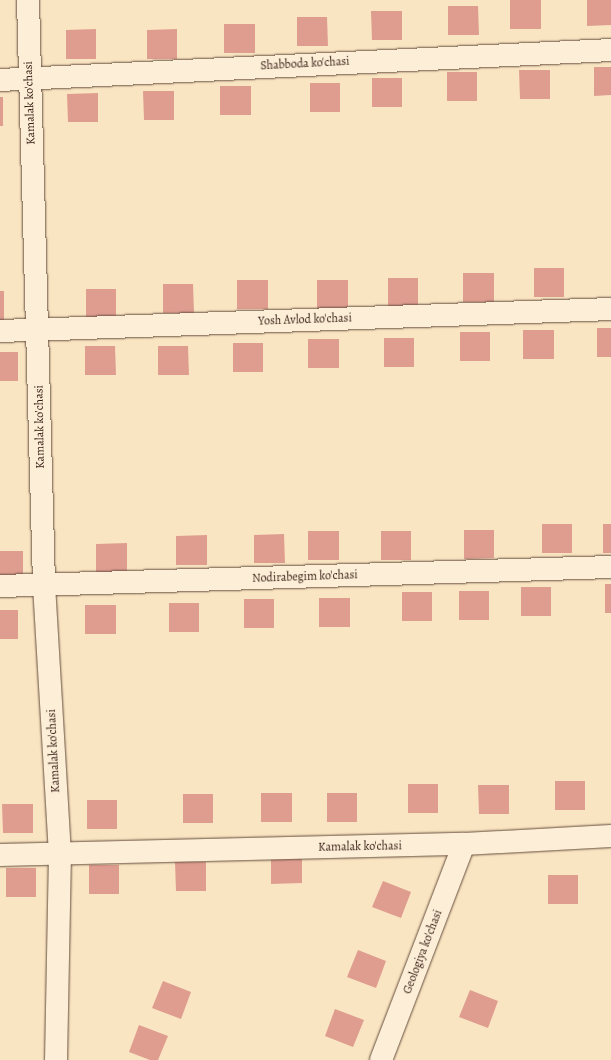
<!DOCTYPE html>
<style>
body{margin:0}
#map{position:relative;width:611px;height:1060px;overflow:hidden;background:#fae5c2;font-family:Alegreya,serif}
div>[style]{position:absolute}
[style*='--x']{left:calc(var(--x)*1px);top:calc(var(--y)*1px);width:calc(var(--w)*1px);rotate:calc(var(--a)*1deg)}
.building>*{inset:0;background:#df9d90}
.roads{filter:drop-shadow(0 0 1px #664e3e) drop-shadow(0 0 1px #664e3e)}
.minor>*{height:22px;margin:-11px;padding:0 11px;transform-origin:11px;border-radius:11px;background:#fceed7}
span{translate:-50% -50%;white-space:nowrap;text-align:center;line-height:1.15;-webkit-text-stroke:3.5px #fceed7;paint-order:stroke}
.street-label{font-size:12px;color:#351c12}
</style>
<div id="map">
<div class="building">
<div style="clip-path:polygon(510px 0,541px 0,541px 29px,510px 29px)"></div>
<div style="clip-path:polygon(587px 0,611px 0,611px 25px,587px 26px)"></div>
<div style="clip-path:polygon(448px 6px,478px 6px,479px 35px,448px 35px)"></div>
<div style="clip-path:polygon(371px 11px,402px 11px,402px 40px,372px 40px)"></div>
<div style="clip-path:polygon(297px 17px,327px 17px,328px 46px,297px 46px)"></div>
<div style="clip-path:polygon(224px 24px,255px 24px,255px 53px,224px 53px)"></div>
<div style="clip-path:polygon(96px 29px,96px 59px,66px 59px,66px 30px)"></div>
<div style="clip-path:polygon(177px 29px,177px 59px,147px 59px,147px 30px)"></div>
<div style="clip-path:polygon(594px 67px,611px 67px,611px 95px,594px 96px)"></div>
<div style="clip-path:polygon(519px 70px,550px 70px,550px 99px,520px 99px)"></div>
<div style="clip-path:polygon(447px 72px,477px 72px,477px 101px,447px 101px)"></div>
<div style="clip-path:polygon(372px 78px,402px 78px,402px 107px,372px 107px)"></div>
<div style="clip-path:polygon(310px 83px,340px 83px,340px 112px,310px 112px)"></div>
<div style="clip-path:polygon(220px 86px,251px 86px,251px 115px,220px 115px)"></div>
<div style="clip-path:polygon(143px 91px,174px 91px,174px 120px,144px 120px)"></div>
<div style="clip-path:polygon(98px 93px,98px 122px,68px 122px,67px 94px)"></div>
<div style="clip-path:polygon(0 97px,3px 97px,3px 126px,0 126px)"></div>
<div style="clip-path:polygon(534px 268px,564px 268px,564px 297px,534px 297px)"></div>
<div style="clip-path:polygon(463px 273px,494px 273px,494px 302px,463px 302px)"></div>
<div style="clip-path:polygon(388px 278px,418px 278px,418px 307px,388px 307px)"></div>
<div style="clip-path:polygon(237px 280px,268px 280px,268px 309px,237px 309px)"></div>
<div style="clip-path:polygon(317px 280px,348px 280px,348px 309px,317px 309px)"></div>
<div style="clip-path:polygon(163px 284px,193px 284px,194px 313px,163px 313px)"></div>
<div style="clip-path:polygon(86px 289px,116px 289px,116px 317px,86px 318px)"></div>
<div style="clip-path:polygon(0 291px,4px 291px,4px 321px,0 321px)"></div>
<div style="clip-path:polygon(597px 328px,611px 328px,611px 357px,597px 357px)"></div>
<div style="clip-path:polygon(523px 330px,554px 330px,554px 359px,523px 359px)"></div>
<div style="clip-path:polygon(460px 332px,490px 332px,490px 361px,460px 361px)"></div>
<div style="clip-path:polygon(384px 338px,414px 338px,414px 367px,384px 367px)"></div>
<div style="clip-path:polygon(308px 339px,339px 339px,339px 368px,308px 368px)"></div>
<div style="clip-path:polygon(233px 343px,263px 343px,263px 372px,233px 372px)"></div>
<div style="clip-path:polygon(85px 346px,115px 346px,116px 375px,85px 375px)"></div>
<div style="clip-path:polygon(158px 346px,188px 346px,189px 375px,158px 375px)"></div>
<div style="clip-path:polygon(0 352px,18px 352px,18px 381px,0 381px)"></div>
<div style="clip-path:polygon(542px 524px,572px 524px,572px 553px,542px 553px)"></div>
<div style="clip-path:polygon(603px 524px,611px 524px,611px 553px,603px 553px)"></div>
<div style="clip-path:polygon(464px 530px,494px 530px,494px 558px,464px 559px)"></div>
<div style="clip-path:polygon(308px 531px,339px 531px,339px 560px,308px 560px)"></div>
<div style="clip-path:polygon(381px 531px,411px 531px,411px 560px,381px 560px)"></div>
<div style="clip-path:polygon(284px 534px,285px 563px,254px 563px,254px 535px)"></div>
<div style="clip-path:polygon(207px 535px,207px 565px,176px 565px,176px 536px)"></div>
<div style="clip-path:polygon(127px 543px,127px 572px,96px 572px,96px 544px)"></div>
<div style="clip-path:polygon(0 551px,23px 551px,23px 579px,0 580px)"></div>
<div style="clip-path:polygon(605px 584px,611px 584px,611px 613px,605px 613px)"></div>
<div style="clip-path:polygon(521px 587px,551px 587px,551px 616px,521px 616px)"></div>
<div style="clip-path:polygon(459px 591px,489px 591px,489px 620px,459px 620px)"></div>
<div style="clip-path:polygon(402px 592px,432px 592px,432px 621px,402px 621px)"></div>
<div style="clip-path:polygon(319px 598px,350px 598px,350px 627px,319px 627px)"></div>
<div style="clip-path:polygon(244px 599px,274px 599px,274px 628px,244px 628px)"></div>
<div style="clip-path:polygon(169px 603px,199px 603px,199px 632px,169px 632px)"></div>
<div style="clip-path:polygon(85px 605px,116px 605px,116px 634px,85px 634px)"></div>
<div style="clip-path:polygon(0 610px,18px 610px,18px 639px,0 639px)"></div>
<div style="clip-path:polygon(555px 781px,585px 781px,585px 810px,555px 810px)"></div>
<div style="clip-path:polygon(408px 784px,438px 784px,438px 813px,408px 813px)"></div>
<div style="clip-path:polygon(478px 785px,509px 785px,509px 814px,479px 814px)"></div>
<div style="clip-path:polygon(261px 793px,292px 793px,292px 822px,261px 822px)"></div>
<div style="clip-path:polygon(327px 793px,357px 793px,357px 822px,327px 822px)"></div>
<div style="clip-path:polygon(183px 794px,213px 794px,213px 823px,183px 823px)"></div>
<div style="clip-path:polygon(87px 800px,117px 800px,117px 829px,87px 829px)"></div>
<div style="clip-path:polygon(2px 804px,33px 804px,33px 833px,3px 833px)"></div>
<div style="clip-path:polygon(271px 855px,302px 855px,302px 883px,271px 884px)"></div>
<div style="clip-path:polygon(175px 862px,206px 862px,206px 891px,176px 891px)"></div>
<div style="clip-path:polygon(89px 865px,119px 865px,119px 894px,89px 894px)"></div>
<div style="clip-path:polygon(6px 868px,36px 868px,36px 897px,6px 897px)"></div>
<div style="clip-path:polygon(548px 875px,578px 875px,578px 904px,548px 904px)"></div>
<div style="clip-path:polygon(383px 881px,411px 892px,401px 918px,372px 907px)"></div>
<div style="clip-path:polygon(358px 950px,386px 961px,376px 988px,347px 977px)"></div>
<div style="clip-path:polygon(163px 981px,191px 992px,181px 1019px,152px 1008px)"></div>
<div style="clip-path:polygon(470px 990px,498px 1001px,488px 1028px,459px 1017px)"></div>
<div style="clip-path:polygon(335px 1009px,364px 1020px,353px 1047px,325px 1036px)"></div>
<div style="clip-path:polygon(139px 1025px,168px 1036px,158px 1060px,150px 1060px,129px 1052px)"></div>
</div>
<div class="roads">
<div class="minor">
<div style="--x:28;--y:0;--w:585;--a:88.43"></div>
<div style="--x:44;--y:585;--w:268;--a:86.6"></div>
<div style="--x:60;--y:853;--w:207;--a:91.1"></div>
<div style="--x:0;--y:80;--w:612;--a:-2.81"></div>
<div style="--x:0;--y:331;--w:611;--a:-2.06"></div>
<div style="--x:0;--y:586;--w:611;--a:-1.78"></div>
<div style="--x:0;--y:855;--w:464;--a:-1.4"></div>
<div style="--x:464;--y:844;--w:147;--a:-3.1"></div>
<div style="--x:381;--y:1060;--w:231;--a:-69"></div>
</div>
</div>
<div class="street-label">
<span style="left:305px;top:64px;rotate:-3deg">Shabboda ko'chasi</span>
<span style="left:30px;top:103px;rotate:-92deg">Kamalak ko'chasi</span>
<span style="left:305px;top:320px;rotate:-2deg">Yosh Avlod ko'chasi</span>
<span style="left:40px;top:427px;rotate:-91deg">Kamalak ko'chasi</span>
<span style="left:305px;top:577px;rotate:-2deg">Nodirabegim ko'chasi</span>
<span style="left:54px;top:751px;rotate:-93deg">Kamalak ko'chasi</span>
<span style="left:360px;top:847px;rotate:-1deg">Kamalak ko'chasi</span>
<span style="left:423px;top:952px;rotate:-69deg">Geologiya ko'chasi</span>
</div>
</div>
